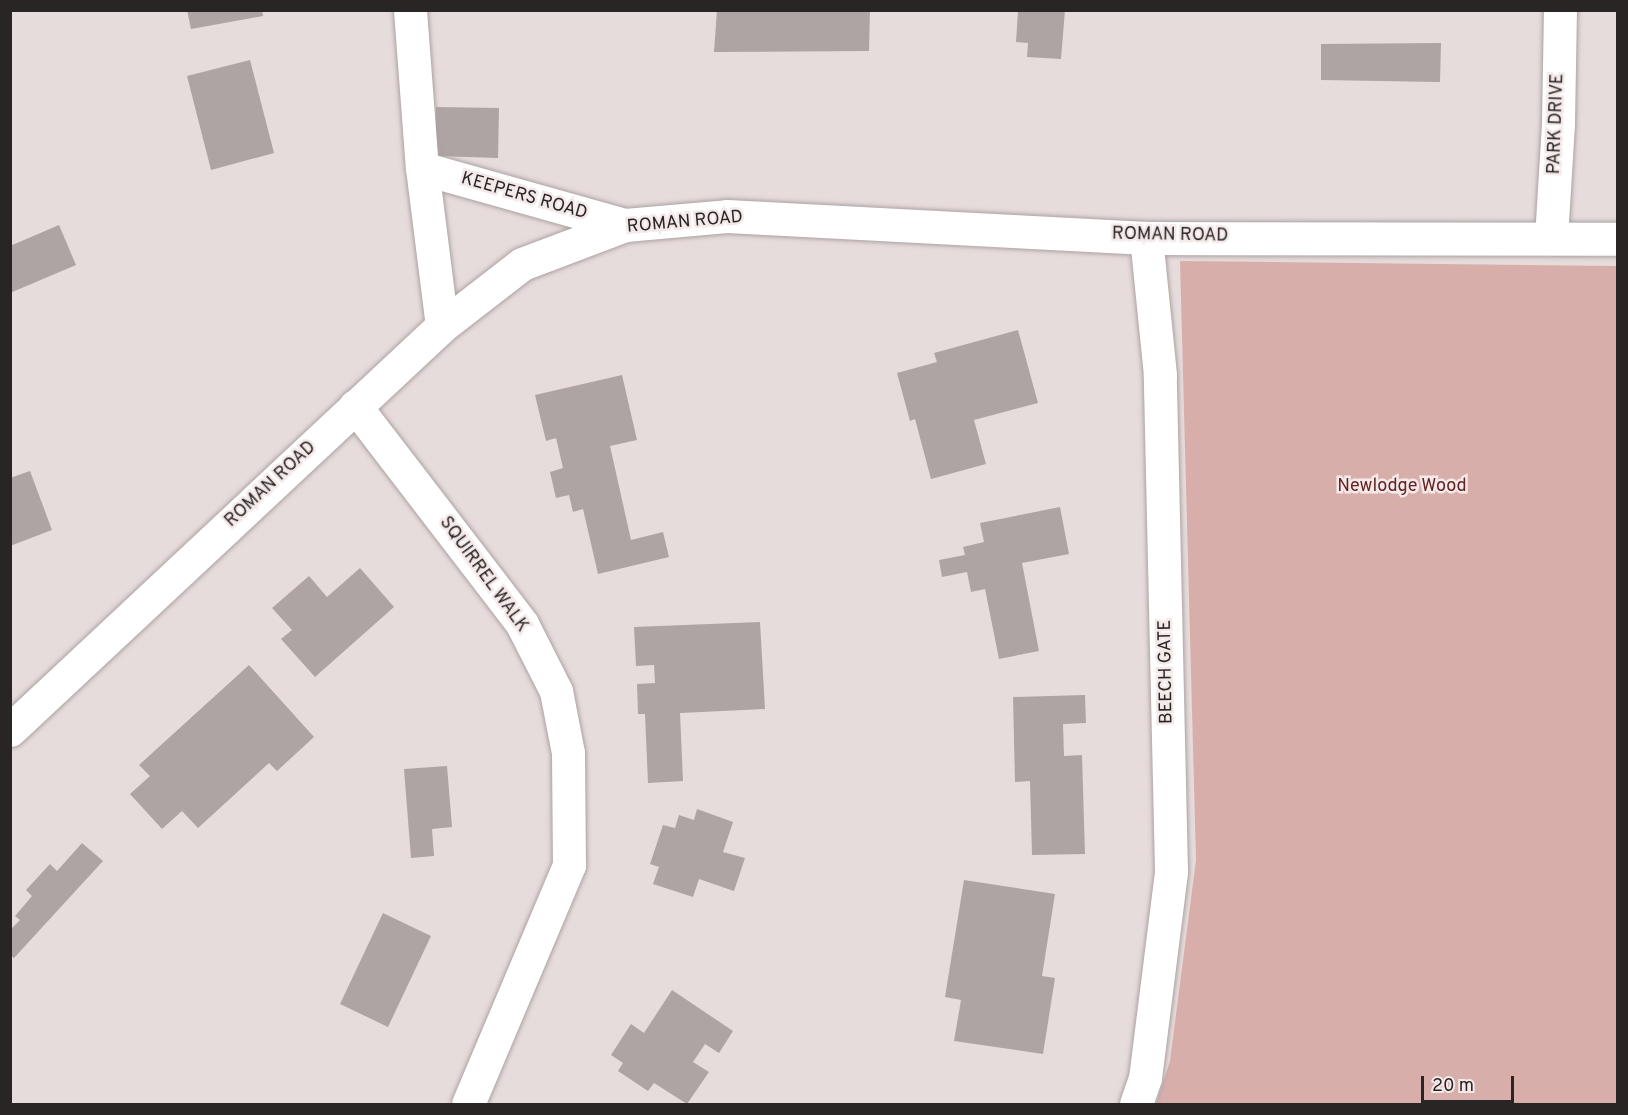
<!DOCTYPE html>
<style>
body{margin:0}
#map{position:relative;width:1628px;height:1115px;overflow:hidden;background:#e6dcdb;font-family:Overpass,sans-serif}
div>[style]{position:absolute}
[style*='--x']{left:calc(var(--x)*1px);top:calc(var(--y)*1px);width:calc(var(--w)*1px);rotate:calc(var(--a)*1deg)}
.green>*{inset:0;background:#d8aeab}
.building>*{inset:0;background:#aea4a3}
.roads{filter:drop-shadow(0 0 2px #aca2a2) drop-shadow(0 0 2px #aca2a2)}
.minor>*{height:33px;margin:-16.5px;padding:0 16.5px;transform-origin:16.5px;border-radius:16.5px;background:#fff}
span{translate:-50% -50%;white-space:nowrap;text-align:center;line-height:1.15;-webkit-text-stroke:5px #f4e9e9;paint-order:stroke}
.street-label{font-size:18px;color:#292524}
.park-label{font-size:18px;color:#652222}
.frame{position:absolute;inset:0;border:12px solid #292524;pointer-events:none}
.scale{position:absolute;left:1421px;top:1076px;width:93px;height:27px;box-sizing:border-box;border:3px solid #292524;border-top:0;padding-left:8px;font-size:18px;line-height:21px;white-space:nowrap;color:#292524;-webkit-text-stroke:4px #f4e9e9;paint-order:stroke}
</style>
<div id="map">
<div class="green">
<div style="clip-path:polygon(1180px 261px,1617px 266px,1617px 1104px,1156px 1104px,1170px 1061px,1196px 860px)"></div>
</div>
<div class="building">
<div style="clip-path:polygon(187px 10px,262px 10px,263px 16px,191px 29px)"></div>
<div style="clip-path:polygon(717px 10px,870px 10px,869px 51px,714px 52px)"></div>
<div style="clip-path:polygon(1065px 10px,1061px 59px,1027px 57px,1028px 43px,1016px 42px,1018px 11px)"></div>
<div style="clip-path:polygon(1441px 43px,1440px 82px,1321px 80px,1321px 44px)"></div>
<div style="clip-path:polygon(250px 60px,274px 153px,211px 170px,187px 76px)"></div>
<div style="clip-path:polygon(436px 107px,499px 108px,498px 158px,435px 156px)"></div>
<div style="clip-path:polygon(59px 225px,76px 265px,10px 293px,10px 246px)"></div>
<div style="clip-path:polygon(1018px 330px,1038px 403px,974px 420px,986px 464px,931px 479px,915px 419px,910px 421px,897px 373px,937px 362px,934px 353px)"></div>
<div style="clip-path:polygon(622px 375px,637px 440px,610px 446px,631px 540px,663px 532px,669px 557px,598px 574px,583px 509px,573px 512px,569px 495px,556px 498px,550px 472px,563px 468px,556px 438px,546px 441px,535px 395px)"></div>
<div style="clip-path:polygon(30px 471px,52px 530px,10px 546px,10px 478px)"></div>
<div style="clip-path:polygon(1060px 507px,1069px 554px,1022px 563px,1039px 651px,999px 659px,985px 589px,971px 592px,967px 572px,942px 577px,939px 560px,965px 555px,963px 547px,984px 542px,980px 523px)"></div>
<div style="clip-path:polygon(360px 568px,394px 607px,315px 677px,281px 639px,292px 630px,272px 608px,309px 576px,327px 597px)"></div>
<div style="clip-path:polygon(760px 622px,765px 709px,680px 713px,683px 781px,648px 783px,645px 714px,638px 714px,637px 684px,655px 683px,654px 665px,636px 666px,634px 627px)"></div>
<div style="clip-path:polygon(249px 665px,314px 737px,277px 771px,269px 763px,198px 828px,182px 811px,162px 829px,130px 794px,150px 776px,139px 765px)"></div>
<div style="clip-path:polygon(1085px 695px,1086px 723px,1063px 724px,1064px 756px,1082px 755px,1085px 854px,1032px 855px,1030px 781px,1015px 782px,1013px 697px)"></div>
<div style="clip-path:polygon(447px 766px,452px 827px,432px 829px,434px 856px,411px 858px,404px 769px)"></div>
<div style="clip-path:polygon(697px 809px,733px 822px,723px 852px,745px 858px,734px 891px,699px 879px,693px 897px,653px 884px,659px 867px,650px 864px,663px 825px,675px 828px,679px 815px,694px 820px)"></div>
<div style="clip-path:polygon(82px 843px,103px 861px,14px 958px,10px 955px,10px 930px,20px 920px,15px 916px,32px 896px,26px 890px,50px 864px,57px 871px)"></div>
<div style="clip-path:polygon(964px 880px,1055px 894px,1042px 976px,1055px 978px,1043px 1054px,954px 1041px,961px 1000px,945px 997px)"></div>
<div style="clip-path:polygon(383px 913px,431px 936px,388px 1027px,340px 1004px)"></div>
<div style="clip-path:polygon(672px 990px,733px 1031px,719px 1053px,705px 1044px,693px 1062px,709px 1072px,687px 1104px,654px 1083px,648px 1091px,618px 1071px,623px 1063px,611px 1055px,631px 1024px,644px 1033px)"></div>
</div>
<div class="roads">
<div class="minor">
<div style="--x:410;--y:10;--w:158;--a:85.7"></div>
<div style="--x:422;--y:168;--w:159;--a:82.8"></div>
<div style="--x:422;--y:168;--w:211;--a:15.7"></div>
<div style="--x:1551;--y:238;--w:115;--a:-86.5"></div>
<div style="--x:1558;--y:123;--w:113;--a:-89"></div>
<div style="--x:355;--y:406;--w:275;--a:52.5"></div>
<div style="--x:522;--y:624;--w:75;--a:63.1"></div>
<div style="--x:556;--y:691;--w:63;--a:79"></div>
<div style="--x:568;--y:753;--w:112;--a:89.5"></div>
<div style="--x:569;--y:865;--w:259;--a:112.9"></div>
<div style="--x:10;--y:730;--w:591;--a:-43.08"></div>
<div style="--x:442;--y:326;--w:101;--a:-37.8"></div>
<div style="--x:522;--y:264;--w:110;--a:-20.7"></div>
<div style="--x:625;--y:225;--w:102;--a:-5"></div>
<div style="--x:727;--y:216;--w:420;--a:3"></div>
<div style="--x:1146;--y:238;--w:472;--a:0.1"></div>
<div style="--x:1136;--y:1104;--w:28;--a:-71"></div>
<div style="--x:1145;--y:1078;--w:209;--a:-82.8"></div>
<div style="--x:1171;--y:871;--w:496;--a:-91.3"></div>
<div style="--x:1160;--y:375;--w:138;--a:-95.8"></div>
</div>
</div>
<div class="street-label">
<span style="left:1557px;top:124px;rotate:-88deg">PARK DRIVE</span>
<span style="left:524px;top:197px;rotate:16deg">KEEPERS ROAD</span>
<span style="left:685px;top:223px;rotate:-5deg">ROMAN ROAD</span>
<span style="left:1170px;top:236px;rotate:1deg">ROMAN ROAD</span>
<span style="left:271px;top:485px;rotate:-43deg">ROMAN ROAD</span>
<span style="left:483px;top:575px;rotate:54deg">SQUIRREL WALK</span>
<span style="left:1167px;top:672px;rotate:-91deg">BEECH GATE</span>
</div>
<div class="park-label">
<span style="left:1402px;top:487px">Newlodge Wood</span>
</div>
<div class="frame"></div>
<div class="scale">20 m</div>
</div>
